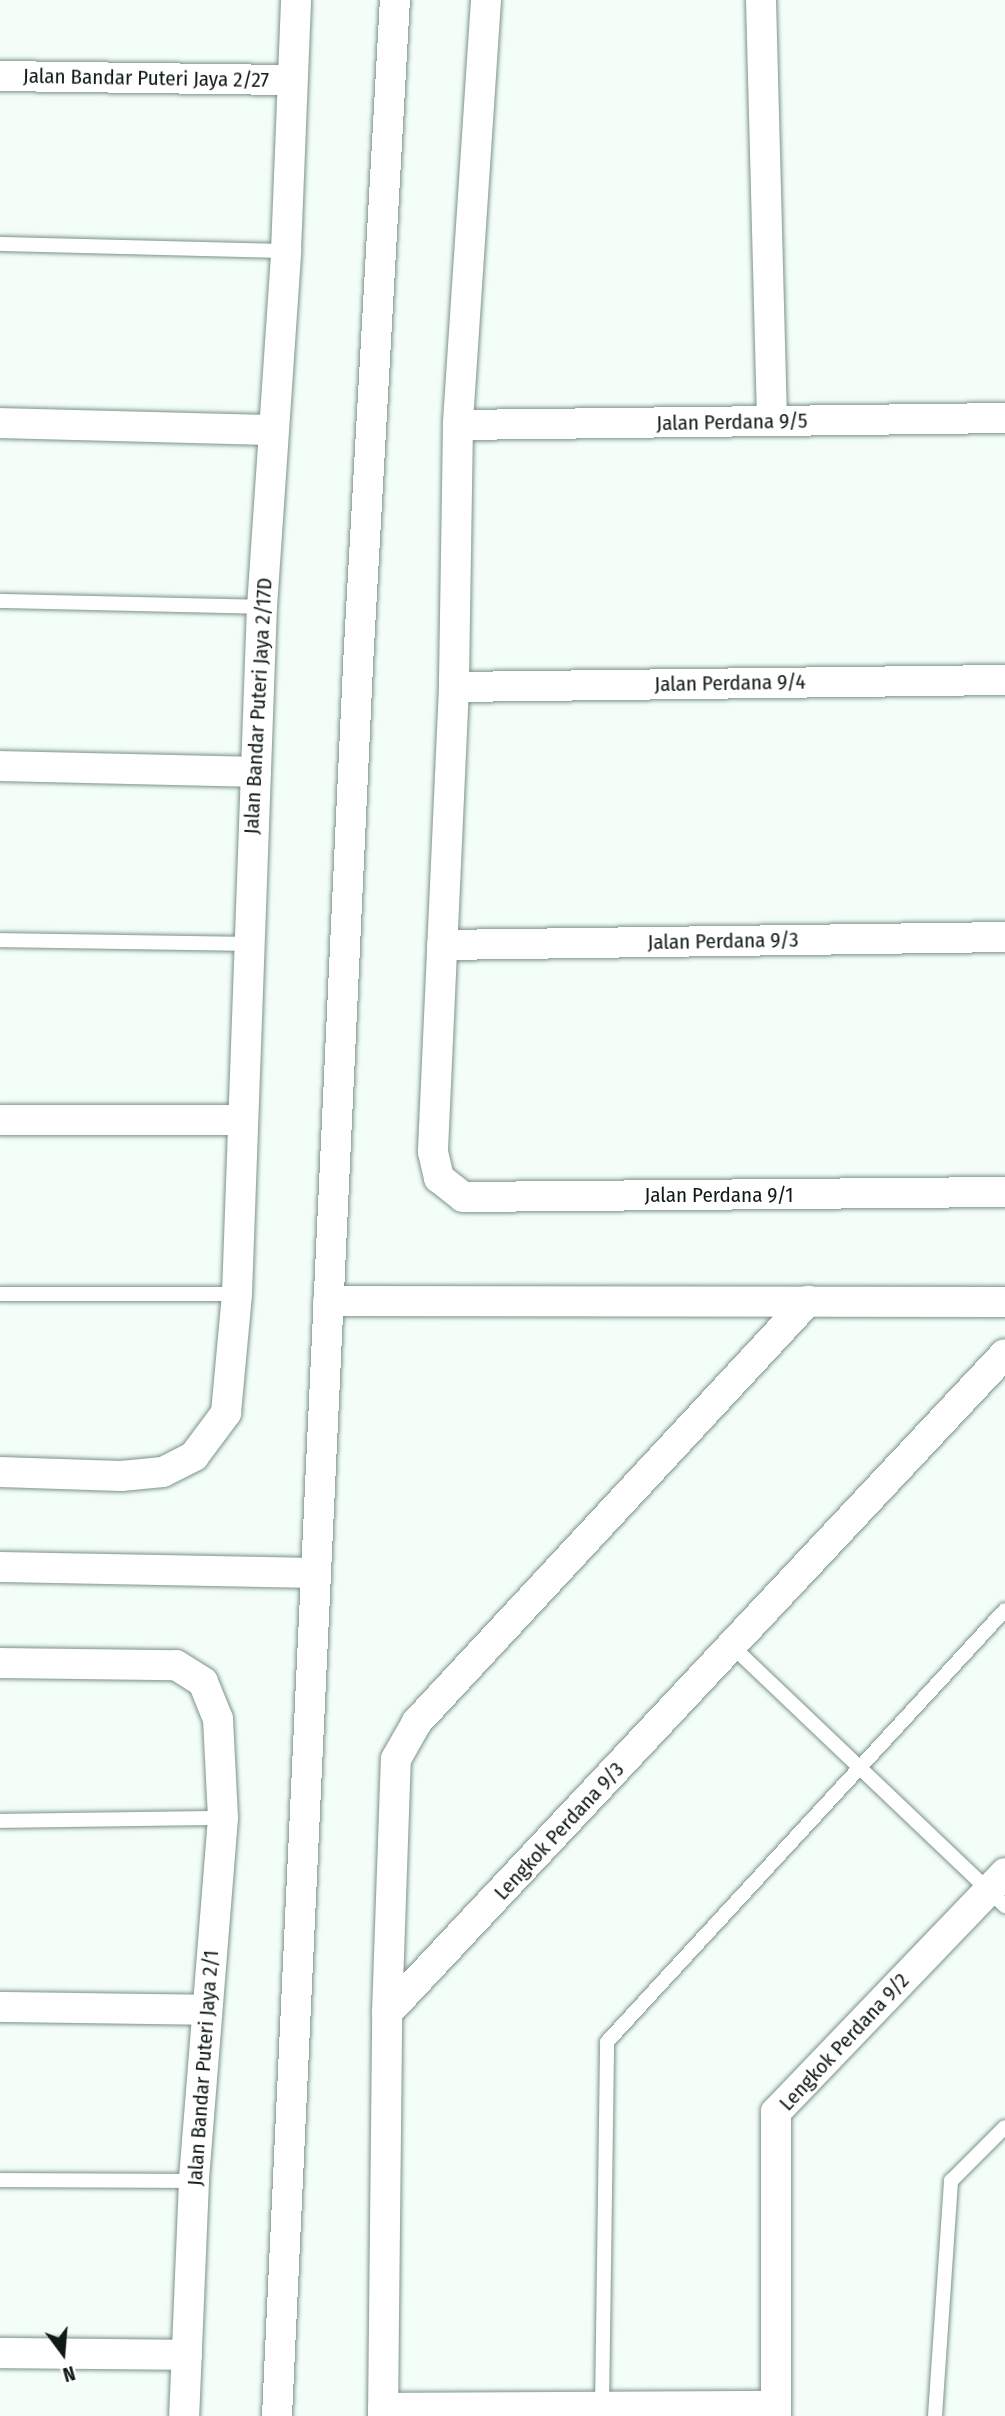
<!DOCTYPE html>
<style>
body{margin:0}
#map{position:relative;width:1005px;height:2416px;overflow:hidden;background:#f4fef9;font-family:"Fira Sans Condensed",sans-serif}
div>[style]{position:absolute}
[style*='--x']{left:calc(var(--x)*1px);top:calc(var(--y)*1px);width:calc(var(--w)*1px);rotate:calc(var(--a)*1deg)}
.roads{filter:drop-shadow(0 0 2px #7a9387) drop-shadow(0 0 2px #7a9387)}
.service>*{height:14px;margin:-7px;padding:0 7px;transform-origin:7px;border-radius:7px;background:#fff}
.minor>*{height:30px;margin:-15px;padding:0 15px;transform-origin:15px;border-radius:15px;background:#fff}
span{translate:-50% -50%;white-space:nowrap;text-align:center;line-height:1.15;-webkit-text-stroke:5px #fff;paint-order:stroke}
.street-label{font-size:21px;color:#101a15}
.north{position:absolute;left:28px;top:2318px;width:70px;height:70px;-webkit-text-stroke:5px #fff;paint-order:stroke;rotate:164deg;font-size:19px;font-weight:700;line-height:28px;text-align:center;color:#101a15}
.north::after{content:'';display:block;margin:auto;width:24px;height:32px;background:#101a15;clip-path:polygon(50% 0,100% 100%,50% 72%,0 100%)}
</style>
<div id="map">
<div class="roads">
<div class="service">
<div style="--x:0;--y:244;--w:286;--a:1.4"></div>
<div style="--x:0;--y:601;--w:262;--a:1.3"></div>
<div style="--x:0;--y:940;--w:247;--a:0.9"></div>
<div style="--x:0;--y:1294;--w:237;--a:0"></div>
<div style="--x:733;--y:1647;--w:376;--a:43.6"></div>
<div style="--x:0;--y:1821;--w:223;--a:-0.8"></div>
<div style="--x:0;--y:2180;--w:194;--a:0.3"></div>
<div style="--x:602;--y:2408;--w:366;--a:-89.2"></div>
<div style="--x:607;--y:2042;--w:587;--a:-47.35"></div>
<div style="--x:935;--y:2416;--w:236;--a:-86.1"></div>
<div style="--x:951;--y:2181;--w:76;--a:-45"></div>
</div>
<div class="minor">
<div style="--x:486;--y:0;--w:426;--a:93.8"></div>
<div style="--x:458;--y:425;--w:262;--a:90.9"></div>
<div style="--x:454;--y:687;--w:465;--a:92.6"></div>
<div style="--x:433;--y:1152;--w:27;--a:77"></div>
<div style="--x:439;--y:1178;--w:31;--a:38"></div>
<div style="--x:463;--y:1197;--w:542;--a:-0.53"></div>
<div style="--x:761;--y:0;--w:421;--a:88.5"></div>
<div style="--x:0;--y:76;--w:291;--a:0.8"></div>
<div style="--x:0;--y:423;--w:273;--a:1.5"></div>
<div style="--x:458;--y:425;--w:547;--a:-0.73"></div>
<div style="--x:454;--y:687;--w:551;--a:-0.73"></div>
<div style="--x:0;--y:766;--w:256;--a:1.3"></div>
<div style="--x:442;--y:945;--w:563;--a:-0.81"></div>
<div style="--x:0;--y:1120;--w:241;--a:0"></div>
<div style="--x:328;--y:1301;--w:677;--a:0.08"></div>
<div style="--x:0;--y:1472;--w:121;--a:1.9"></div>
<div style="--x:121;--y:1476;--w:42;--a:-5.4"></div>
<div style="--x:163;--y:1472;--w:35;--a:-27"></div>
<div style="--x:194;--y:1456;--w:54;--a:-53.3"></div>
<div style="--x:226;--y:1413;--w:120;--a:-84.7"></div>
<div style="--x:237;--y:1294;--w:687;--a:-87.92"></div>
<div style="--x:262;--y:607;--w:357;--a:-86.1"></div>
<div style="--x:286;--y:251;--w:251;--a:-87.7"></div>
<div style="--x:0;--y:1567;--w:315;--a:1.1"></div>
<div style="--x:0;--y:1663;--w:176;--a:0.7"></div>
<div style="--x:176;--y:1665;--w:32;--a:32"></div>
<div style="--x:203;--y:1682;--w:40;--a:68"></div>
<div style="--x:218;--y:1719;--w:99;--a:87.1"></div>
<div style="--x:223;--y:1818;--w:364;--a:94.6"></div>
<div style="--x:194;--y:2181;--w:235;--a:92.4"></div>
<div style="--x:0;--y:2007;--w:207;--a:0.8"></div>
<div style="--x:387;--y:2013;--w:254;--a:-88"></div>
<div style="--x:396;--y:1759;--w:43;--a:-60.4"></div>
<div style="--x:417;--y:1722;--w:575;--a:-47.12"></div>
<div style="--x:0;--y:2353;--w:187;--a:0.6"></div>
<div style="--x:383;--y:2408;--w:392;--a:-0.3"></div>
<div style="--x:277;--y:2416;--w:1753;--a:-87.35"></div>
<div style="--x:358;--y:665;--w:666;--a:-86.82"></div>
<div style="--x:383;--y:2416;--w:403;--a:-89.4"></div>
<div style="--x:387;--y:2013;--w:903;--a:-46.84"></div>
<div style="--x:776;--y:2416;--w:304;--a:-90"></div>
<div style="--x:776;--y:2112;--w:331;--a:-46.2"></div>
</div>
</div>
<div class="street-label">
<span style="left:146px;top:78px;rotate:1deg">Jalan Bandar Puteri Jaya 2/27</span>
<span style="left:732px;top:422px;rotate:-1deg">Jalan Perdana 9/5</span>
<span style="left:730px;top:683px;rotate:-1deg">Jalan Perdana 9/4</span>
<span style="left:258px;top:706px;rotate:-87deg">Jalan Bandar Puteri Jaya 2/17D</span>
<span style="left:723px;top:941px;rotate:-1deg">Jalan Perdana 9/3</span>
<span style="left:719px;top:1195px">Jalan Perdana 9/1</span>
<span style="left:559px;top:1831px;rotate:-47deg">Lengkok Perdana 9/3</span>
<span style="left:844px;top:2042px;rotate:-47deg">Lengkok Perdana 9/2</span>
<span style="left:203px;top:2068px;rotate:-86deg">Jalan Bandar Puteri Jaya 2/1</span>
</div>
<div class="north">N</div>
</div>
